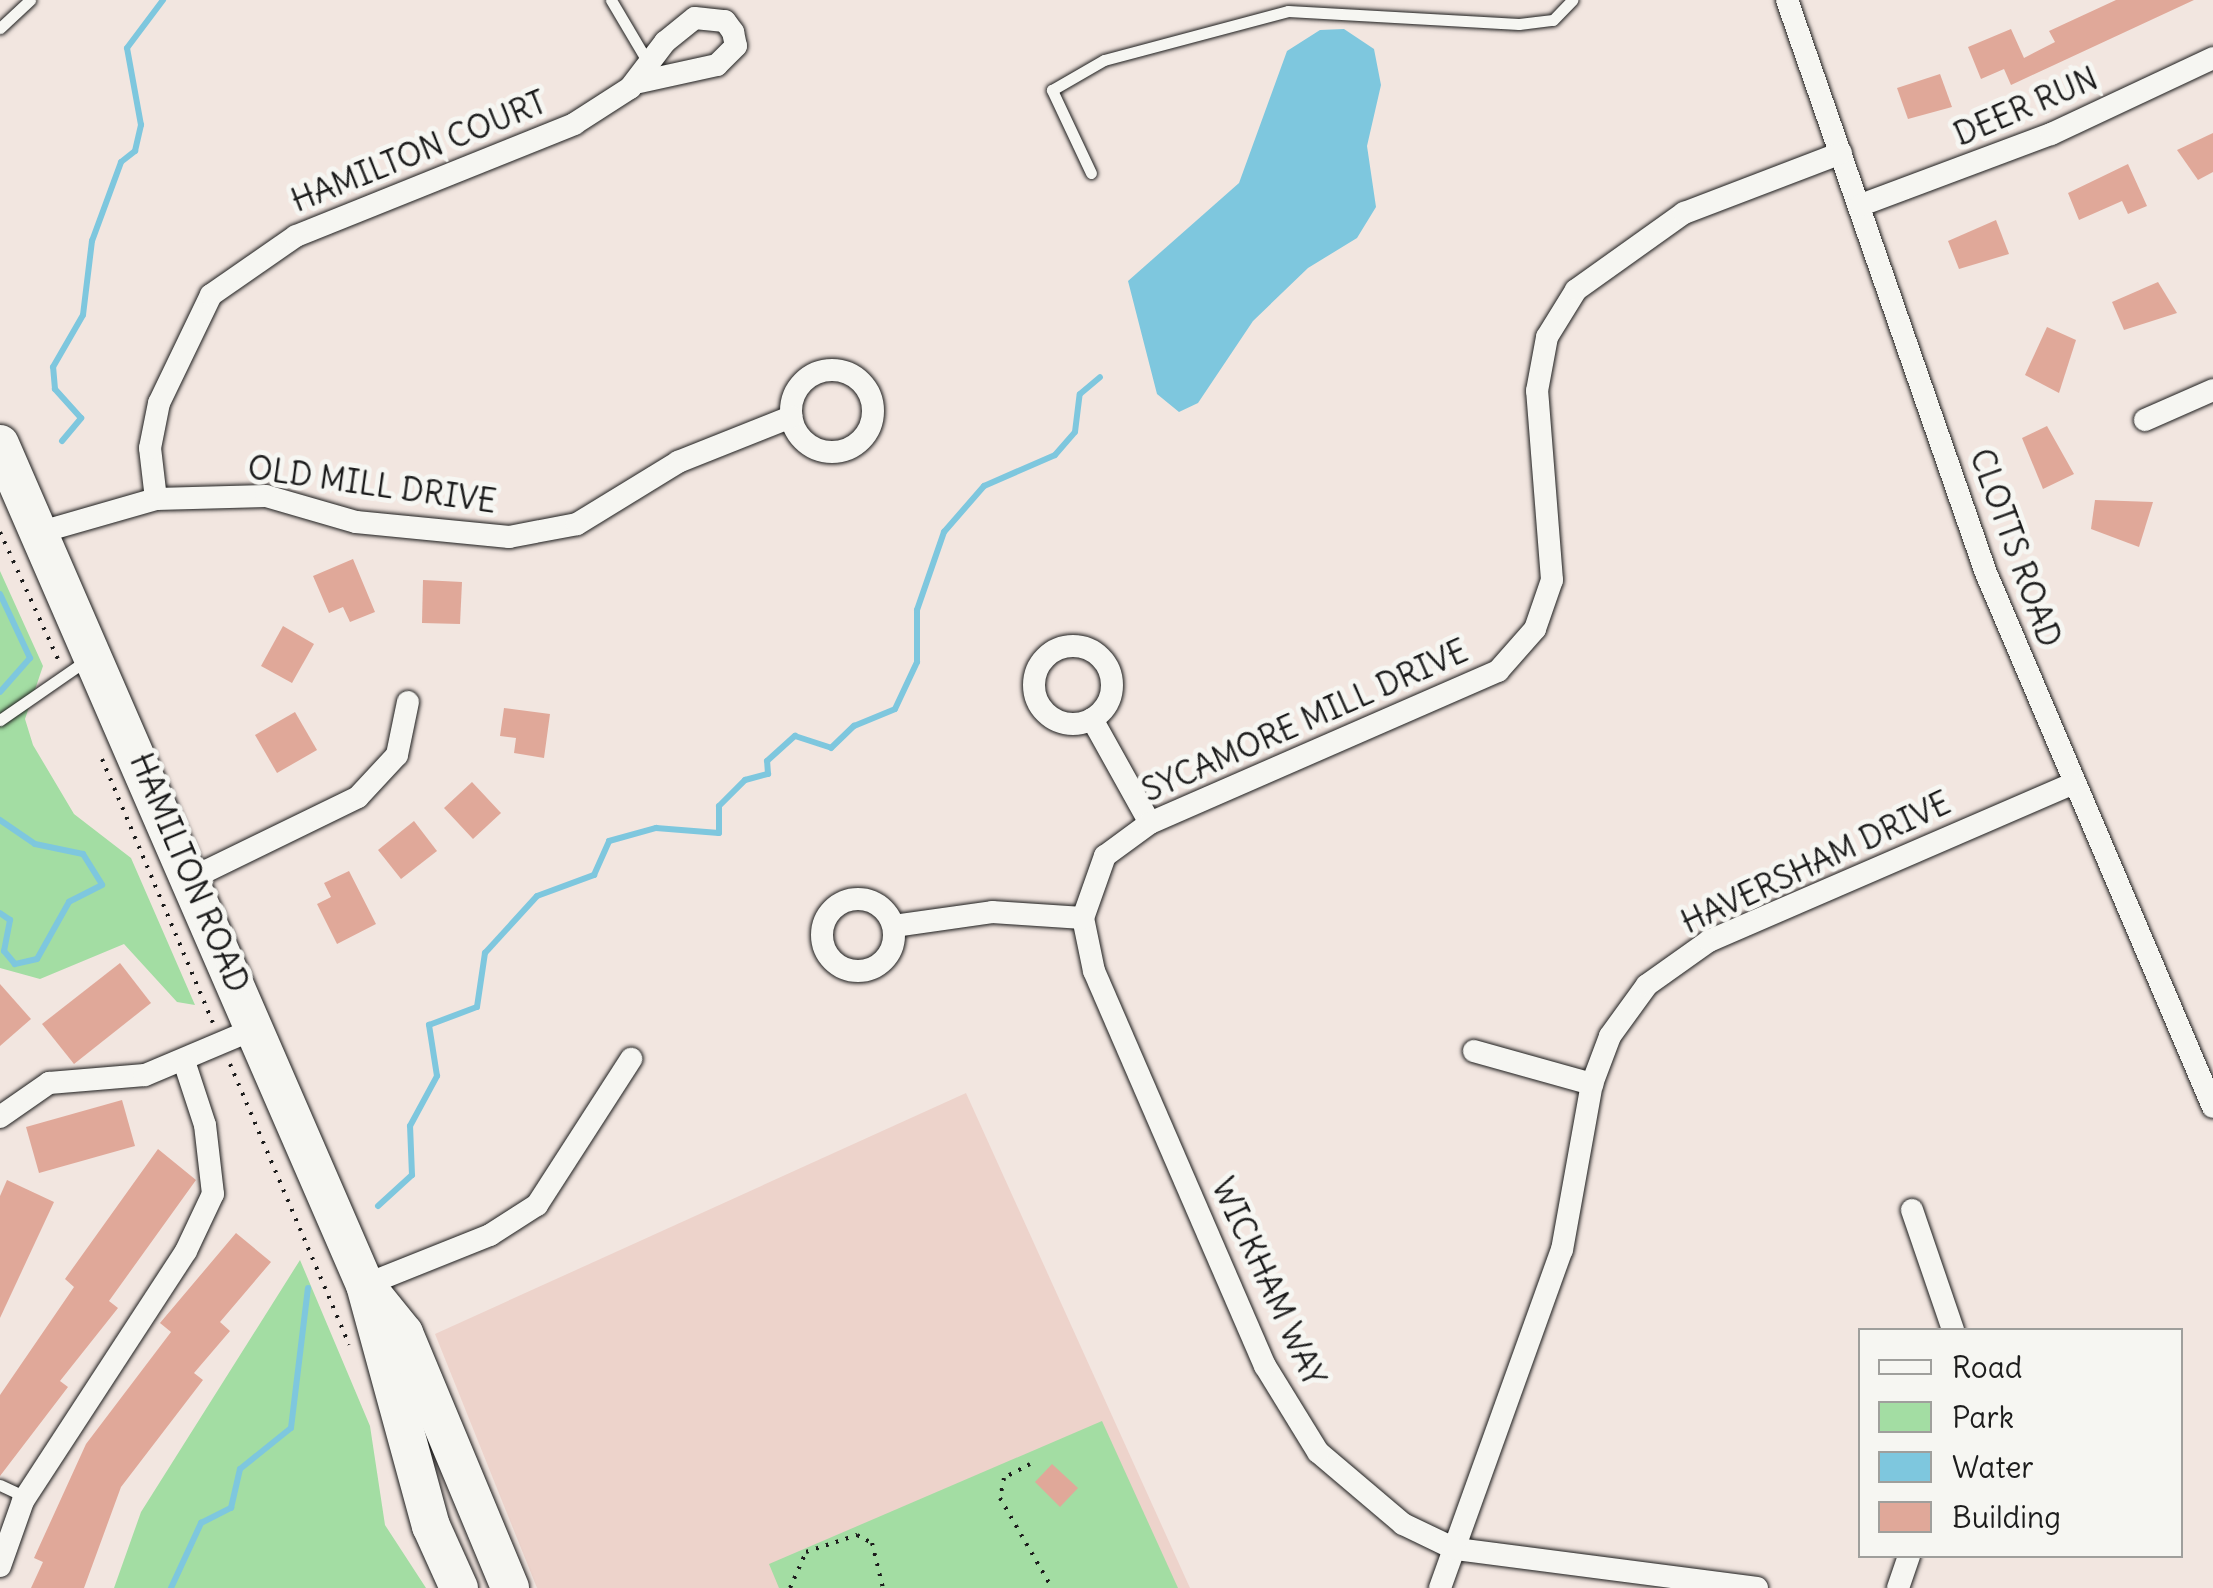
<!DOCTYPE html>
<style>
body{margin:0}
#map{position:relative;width:2213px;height:1588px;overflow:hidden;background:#f2e6e0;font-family:Delius,sans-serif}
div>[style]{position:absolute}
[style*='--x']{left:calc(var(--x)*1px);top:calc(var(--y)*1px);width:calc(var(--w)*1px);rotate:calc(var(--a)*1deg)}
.built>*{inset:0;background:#edd3cb}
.green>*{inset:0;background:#a3dda3}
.water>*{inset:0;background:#7ec7de}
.stream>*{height:6px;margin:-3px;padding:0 3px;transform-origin:3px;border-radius:3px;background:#7ec7de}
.building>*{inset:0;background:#e0a899}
.path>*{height:4px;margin-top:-2px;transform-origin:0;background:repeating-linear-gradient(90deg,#1c1c1c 0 2.5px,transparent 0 10.5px)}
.roads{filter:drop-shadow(0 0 2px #1c1c1c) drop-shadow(0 0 2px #1c1c1c)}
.lane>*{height:11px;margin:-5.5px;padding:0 5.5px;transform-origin:5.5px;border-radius:5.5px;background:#f6f6f2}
.street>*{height:22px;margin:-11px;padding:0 11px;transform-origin:11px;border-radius:11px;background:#f6f6f2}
.street>.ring{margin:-11px;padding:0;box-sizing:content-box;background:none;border:22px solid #f6f6f2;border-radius:50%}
.primary>*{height:38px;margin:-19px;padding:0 19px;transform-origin:19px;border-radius:19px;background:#f6f6f2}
span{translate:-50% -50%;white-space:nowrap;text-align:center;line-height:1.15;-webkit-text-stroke:10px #f6f6f2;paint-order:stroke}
.street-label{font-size:32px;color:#1c1c1c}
.legend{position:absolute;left:1858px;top:1328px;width:325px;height:230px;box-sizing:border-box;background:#f6f6f2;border:2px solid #9f9f9c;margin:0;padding:12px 18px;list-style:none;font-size:30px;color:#1c1c1c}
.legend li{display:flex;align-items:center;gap:20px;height:50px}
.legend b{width:50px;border:2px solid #9f9f9c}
</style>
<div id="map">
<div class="built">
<div style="clip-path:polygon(966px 1093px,1190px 1588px,537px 1588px,435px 1334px)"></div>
</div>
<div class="green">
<div style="clip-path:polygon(0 571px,43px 666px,25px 719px,33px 745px,74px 814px,131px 858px,195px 1005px,177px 1002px,124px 944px,40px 979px,0 968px)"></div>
<div style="clip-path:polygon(300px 1260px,370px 1426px,385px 1525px,426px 1588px,114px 1588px,141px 1512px)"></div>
<div style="clip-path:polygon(1102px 1421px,1178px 1588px,779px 1588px,769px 1564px)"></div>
</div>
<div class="water">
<div style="clip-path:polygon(1344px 29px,1374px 49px,1381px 85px,1367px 146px,1376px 207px,1357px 238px,1308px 268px,1253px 321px,1198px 403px,1179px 412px,1157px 394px,1128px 281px,1239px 183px,1287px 51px,1320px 30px)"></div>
</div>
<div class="stream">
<div style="--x:62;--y:441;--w:30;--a:-50"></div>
<div style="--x:81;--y:418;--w:39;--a:-132"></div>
<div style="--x:55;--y:389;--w:22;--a:-95"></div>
<div style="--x:53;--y:367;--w:60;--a:-60"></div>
<div style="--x:83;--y:315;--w:75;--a:-83.1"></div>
<div style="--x:92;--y:241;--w:84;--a:-69.8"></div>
<div style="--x:121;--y:162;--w:18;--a:-38"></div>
<div style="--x:135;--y:151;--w:27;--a:-77"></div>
<div style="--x:141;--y:125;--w:78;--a:-100.3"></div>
<div style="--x:127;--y:48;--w:60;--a:-53.1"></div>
<div style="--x:0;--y:594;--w:71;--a:64.9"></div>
<div style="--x:30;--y:658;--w:45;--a:131.4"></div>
<div style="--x:0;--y:820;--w:42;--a:34.4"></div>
<div style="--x:35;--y:844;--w:49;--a:11.8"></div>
<div style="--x:83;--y:854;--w:36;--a:58"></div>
<div style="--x:102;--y:885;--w:37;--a:153"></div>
<div style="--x:69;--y:902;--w:65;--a:119.3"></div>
<div style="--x:37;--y:959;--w:23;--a:167"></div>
<div style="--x:15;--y:964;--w:17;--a:-130"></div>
<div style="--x:4;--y:951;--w:32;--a:-79"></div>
<div style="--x:10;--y:920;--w:12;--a:-145"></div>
<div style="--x:378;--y:1206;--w:46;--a:-42.4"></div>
<div style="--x:412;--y:1175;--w:49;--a:-92.3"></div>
<div style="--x:410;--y:1126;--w:57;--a:-61.6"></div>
<div style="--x:437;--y:1076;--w:52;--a:-98.9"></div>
<div style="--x:429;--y:1025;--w:51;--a:-20.6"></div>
<div style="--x:477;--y:1007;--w:55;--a:-81.6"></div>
<div style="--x:485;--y:953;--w:77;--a:-47.6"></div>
<div style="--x:537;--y:896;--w:61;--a:-20.2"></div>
<div style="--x:594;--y:875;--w:37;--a:-66"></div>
<div style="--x:609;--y:841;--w:49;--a:-15.5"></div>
<div style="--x:656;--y:828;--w:63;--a:4.5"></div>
<div style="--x:719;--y:833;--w:27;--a:-90"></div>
<div style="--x:719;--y:806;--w:37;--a:-45"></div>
<div style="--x:745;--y:780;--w:24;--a:-15"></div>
<div style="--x:768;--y:774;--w:13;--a:-94"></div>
<div style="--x:767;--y:761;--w:38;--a:-42"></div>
<div style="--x:795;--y:736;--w:38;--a:18"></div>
<div style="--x:831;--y:748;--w:32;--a:-44"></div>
<div style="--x:854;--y:726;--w:44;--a:-22.5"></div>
<div style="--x:895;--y:709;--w:52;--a:-64.9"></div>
<div style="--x:917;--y:662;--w:52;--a:-90"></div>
<div style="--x:917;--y:610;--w:83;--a:-70.9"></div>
<div style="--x:944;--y:532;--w:61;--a:-49"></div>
<div style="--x:984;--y:486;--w:77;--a:-23.6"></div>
<div style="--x:1055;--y:455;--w:30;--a:-49"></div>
<div style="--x:1075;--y:432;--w:38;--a:-83"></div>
<div style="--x:1080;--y:394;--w:26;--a:-40"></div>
<div style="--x:171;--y:1588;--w:72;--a:-65.2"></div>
<div style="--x:201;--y:1523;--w:34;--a:-27"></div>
<div style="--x:231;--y:1508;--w:40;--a:-77"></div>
<div style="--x:240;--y:1469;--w:65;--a:-38.8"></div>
<div style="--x:291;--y:1428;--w:141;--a:-83.1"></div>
</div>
<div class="building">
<div style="clip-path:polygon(2116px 0,2194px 0,2011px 85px,2004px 69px,1981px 79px,1968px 47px,2011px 29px,2024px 58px,2055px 42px,2049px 31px)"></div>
<div style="clip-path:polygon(1940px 74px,1952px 107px,1908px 119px,1897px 88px)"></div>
<div style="clip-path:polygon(2213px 133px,2213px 172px,2198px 180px,2177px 150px)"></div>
<div style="clip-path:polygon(2128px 164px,2147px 206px,2128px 214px,2122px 201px,2079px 220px,2068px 193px)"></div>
<div style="clip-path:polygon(1996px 220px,2009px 254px,1959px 269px,1948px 241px)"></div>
<div style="clip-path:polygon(2158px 282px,2177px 313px,2124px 330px,2112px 302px)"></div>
<div style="clip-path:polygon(2047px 327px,2076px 340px,2059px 393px,2025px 375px)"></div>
<div style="clip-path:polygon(2047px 426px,2074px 474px,2043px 489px,2022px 438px)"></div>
<div style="clip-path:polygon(2095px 500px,2153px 502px,2139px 547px,2091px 529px)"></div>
<div style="clip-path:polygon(353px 559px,375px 612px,350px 622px,343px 607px,329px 613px,313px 576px)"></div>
<div style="clip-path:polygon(423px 580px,462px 582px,460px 624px,422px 623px)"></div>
<div style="clip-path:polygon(283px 626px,314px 644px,292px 683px,261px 666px)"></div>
<div style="clip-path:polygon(504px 708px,550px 714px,544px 758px,514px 753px,516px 738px,500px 736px)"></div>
<div style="clip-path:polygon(295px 712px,317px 750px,277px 773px,255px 735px)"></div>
<div style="clip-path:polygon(472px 782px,501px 813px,473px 839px,444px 808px)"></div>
<div style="clip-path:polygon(414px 821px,437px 851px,401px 879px,378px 850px)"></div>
<div style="clip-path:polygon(349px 871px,376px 924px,337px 944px,317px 904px,331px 897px,324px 883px)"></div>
<div style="clip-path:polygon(120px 963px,151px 1003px,74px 1064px,42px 1024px)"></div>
<div style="clip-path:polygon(0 984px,31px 1019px,0 1046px)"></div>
<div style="clip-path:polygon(122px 1100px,135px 1146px,39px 1173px,26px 1127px)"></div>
<div style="clip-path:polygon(158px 1149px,196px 1180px,109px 1301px,118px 1308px,60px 1381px,68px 1387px,0 1476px,0 1395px,74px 1287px,65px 1279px)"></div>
<div style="clip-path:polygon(7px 1180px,54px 1202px,0 1318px,0 1196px)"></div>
<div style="clip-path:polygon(236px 1233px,271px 1262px,220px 1322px,230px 1331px,194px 1373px,203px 1380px,121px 1487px,84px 1588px,31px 1588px,43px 1562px,34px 1558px,86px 1444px,171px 1332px,160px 1323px)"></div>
<div style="clip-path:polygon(1052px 1464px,1078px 1488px,1060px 1507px,1035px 1482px)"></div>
</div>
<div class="path">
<div style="--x:0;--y:532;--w:140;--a:65.5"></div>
<div style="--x:102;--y:759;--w:286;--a:67.2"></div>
<div style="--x:230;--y:1064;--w:305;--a:67"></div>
<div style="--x:1030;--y:1464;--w:30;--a:152"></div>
<div style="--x:1004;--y:1478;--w:20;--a:101"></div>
<div style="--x:1000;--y:1498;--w:104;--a:60"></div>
<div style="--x:790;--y:1588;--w:39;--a:-66"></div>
<div style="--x:806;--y:1552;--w:54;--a:-18.4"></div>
<div style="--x:857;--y:1535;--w:17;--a:28"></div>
<div style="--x:872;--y:1543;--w:46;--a:76.3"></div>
</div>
<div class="roads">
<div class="lane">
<div style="--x:611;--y:0;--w:77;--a:59.4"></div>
<div style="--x:0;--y:28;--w:41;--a:-43"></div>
<div style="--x:1091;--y:173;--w:92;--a:-115.2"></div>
<div style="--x:1052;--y:90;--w:60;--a:-30"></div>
<div style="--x:1104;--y:60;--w:190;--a:-14.9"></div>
<div style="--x:1288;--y:11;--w:231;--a:3.2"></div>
<div style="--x:1519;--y:24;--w:34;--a:-7"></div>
<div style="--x:1553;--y:20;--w:28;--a:-46"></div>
<div style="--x:0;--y:720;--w:107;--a:-34.7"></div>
<div style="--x:0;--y:1485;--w:29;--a:25"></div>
</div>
<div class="street">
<div style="--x:1787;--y:0;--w:607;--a:70.85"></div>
<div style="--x:1986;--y:573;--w:580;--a:66.97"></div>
<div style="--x:1861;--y:205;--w:203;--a:-20.5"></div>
<div style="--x:2051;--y:134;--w:179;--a:-25.1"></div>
<div class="ring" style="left:791px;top:370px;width:60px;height:60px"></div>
<div style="--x:2145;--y:420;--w:74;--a:-23.8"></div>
<div style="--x:156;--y:499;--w:51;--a:-96.7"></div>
<div style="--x:150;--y:448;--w:46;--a:-78.7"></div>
<div style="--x:159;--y:403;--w:120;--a:-64.3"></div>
<div style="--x:211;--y:295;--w:103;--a:-34.8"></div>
<div style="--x:296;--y:236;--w:300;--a:-21.9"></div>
<div style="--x:574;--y:124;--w:67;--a:-32.7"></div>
<div style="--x:630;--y:88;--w:58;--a:-52.7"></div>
<div style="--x:665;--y:42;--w:38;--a:-39"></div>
<div style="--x:695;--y:18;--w:30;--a:6"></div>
<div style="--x:725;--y:21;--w:14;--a:54"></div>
<div style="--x:733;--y:32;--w:14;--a:78"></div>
<div style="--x:736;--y:46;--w:27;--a:135"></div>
<div style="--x:717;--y:65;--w:84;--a:167.6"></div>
<div style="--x:41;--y:532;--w:120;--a:-16"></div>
<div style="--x:156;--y:499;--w:110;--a:-1.6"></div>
<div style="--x:266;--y:496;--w:94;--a:16.1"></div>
<div style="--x:356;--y:522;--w:154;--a:5.6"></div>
<div style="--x:509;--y:537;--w:69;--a:-10.8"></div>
<div style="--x:577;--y:524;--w:119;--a:-31.5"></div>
<div style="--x:678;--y:462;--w:122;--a:-21.7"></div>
<div class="ring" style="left:1034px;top:646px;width:56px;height:56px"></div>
<div style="--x:1092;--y:719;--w:119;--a:60.9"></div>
<div style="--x:190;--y:879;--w:187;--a:-26"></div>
<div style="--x:358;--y:797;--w:57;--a:-47.1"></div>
<div style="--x:397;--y:755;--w:54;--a:-78.3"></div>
<div class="ring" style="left:822px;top:899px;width:50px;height:50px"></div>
<div style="--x:894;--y:926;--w:99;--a:-8.1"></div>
<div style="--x:992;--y:912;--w:91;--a:3.8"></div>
<div style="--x:1474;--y:1051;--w:123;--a:15.6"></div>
<div style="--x:0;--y:1117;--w:60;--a:-34.8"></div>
<div style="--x:49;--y:1083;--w:96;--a:-4.8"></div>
<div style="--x:145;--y:1075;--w:118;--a:-22.9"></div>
<div style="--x:1912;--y:1210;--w:127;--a:71.1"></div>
<div style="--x:365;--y:1285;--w:135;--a:-21.8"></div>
<div style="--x:490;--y:1235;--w:56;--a:-32.6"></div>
<div style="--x:537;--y:1205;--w:174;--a:-57.2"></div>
<div style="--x:0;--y:1566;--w:69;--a:-70.5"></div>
<div style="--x:23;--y:1501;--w:298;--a:-56.9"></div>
<div style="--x:186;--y:1251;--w:63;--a:-64.7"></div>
<div style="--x:213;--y:1194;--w:69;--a:-96.6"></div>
<div style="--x:205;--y:1125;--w:64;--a:-108.2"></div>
<div style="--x:1440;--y:1588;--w:359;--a:-70.2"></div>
<div style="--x:1562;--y:1250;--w:169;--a:-79.8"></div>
<div style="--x:1592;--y:1084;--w:51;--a:-69.4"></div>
<div style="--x:1610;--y:1036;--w:63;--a:-54"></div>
<div style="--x:1647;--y:985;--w:76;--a:-35.4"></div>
<div style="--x:1709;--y:941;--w:395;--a:-23.4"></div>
<div style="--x:1757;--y:1588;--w:305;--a:-172.6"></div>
<div style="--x:1455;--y:1549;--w:58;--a:-154.3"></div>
<div style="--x:1403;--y:1524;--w:111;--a:-139.7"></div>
<div style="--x:1318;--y:1452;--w:101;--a:-121.6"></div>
<div style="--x:1265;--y:1366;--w:430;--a:-113.4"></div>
<div style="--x:1094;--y:971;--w:54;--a:-101.7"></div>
<div style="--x:1083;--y:918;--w:66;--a:-70.5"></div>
<div style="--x:1105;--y:856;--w:56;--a:-36.3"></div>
<div style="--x:1150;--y:823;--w:380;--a:-23.6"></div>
<div style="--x:1498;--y:671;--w:56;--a:-48.6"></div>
<div style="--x:1535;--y:629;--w:52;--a:-70.9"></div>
<div style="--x:1552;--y:580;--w:190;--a:-94.5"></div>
<div style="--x:1537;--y:391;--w:55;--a:-79.5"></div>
<div style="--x:1547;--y:337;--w:55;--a:-58.3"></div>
<div style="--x:1576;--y:290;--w:133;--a:-35.5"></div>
<div style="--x:1684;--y:213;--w:168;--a:-20.9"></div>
<div style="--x:1898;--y:1588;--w:34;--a:-71"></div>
</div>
<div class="primary">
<div style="--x:0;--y:444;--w:917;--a:66.54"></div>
<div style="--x:365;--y:1285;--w:250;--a:74.7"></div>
<div style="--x:431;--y:1526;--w:68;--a:65.7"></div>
<div style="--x:370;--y:1291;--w:54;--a:51"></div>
<div style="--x:404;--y:1333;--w:276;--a:67.4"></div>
</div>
</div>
<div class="street-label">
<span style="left:2026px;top:107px;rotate:-23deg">DEER RUN</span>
<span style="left:419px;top:152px;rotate:-22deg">HAMILTON COURT</span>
<span style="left:372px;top:485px;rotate:8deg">OLD MILL DRIVE</span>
<span style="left:2015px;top:548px;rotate:70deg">CLOTTS ROAD</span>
<span style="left:1305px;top:721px;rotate:-24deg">SYCAMORE MILL DRIVE</span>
<span style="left:1816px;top:863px;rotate:-25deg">HAVERSHAM DRIVE</span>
<span style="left:189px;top:873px;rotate:67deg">HAMILTON ROAD</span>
<span style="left:1268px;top:1282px;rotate:65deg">WICKHAM WAY</span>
</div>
<ul class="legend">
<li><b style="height:12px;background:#f6f6f2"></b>Road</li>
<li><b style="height:28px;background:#a3dda3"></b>Park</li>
<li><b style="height:28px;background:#7ec7de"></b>Water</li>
<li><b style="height:28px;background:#e0a899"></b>Building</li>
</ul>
</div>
